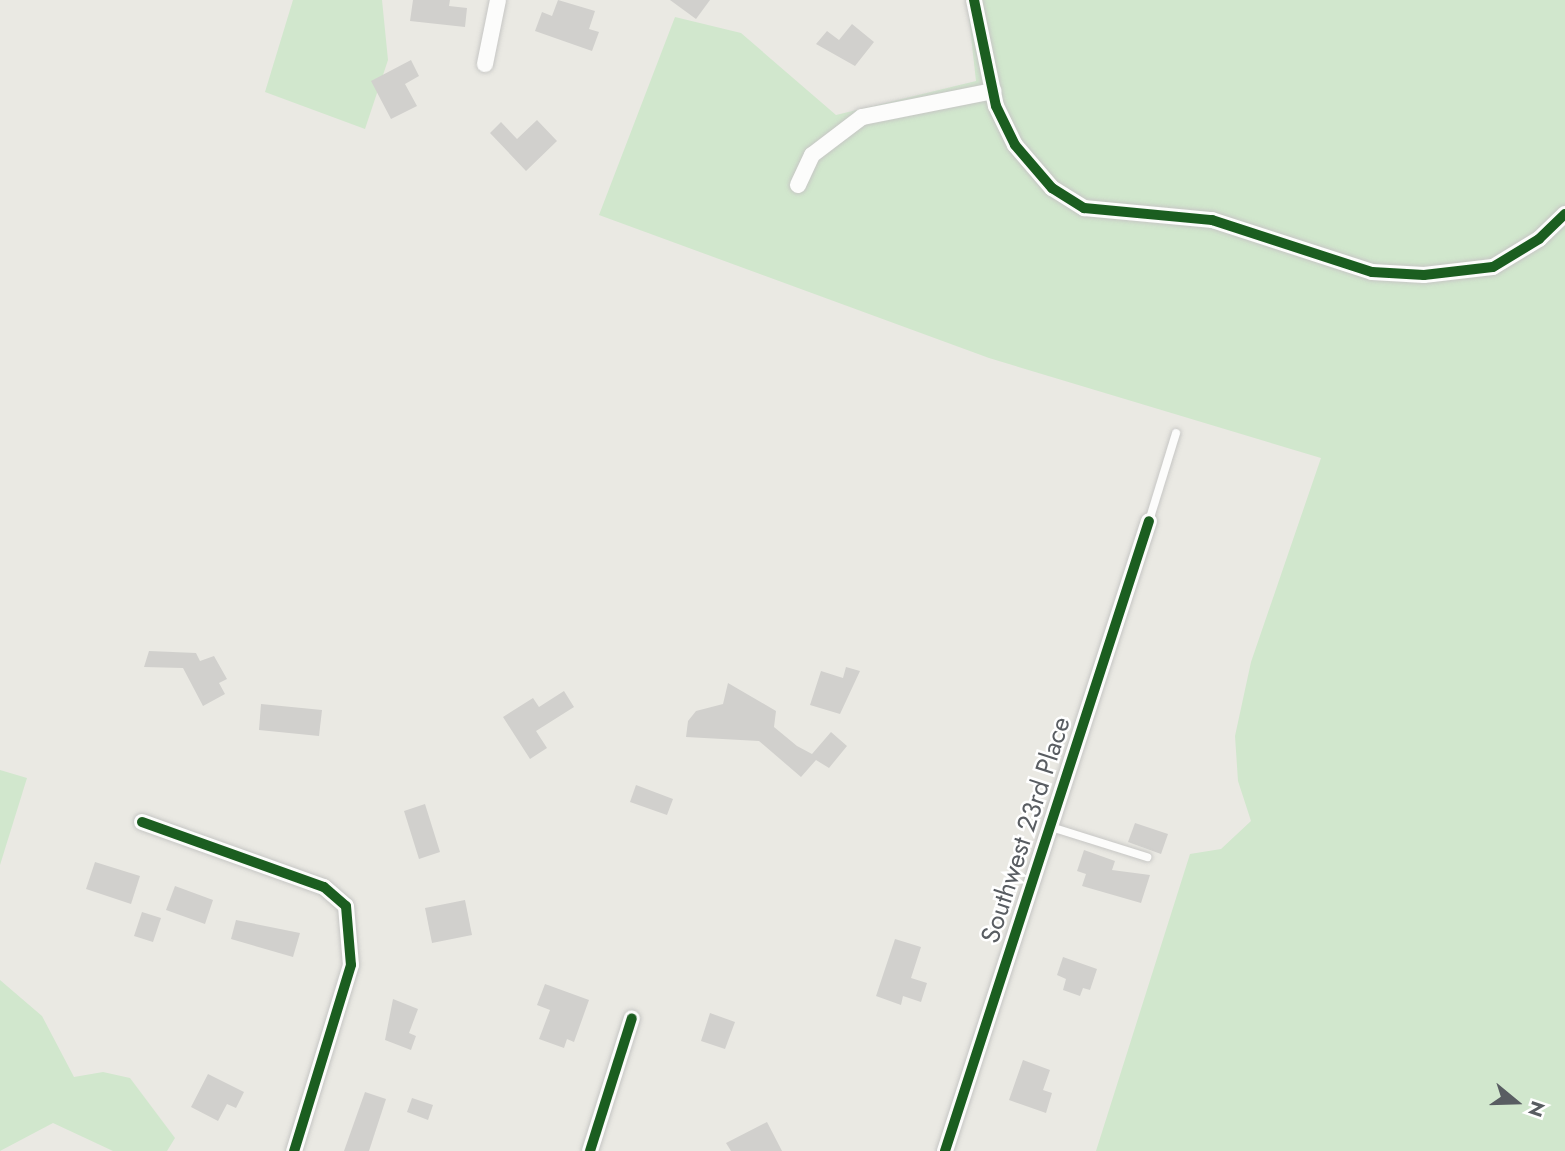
<!DOCTYPE html>
<style>
body{margin:0}
#map{position:relative;width:1565px;height:1151px;overflow:hidden;background:#eae9e3;font-family:Jost,sans-serif}
div>[style]{position:absolute}
[style*='--x']{left:calc(var(--x)*1px);top:calc(var(--y)*1px);width:calc(var(--w)*1px);rotate:calc(var(--a)*1deg)}
.green>*{inset:0;background:#d1e7cd}
.building>*{inset:0;background:#d1d0cd}
.roads{filter:drop-shadow(0 0 2px #c6c6c4) drop-shadow(0 0 2px #c6c6c4)}
.lane>*{height:8px;margin:-4px;padding:0 4px;transform-origin:4px;border-radius:4px;background:#fcfcfb}
.street>*{height:16px;margin:-8px;padding:0 8px;transform-origin:8px;border-radius:8px;background:#fcfcfb}
.cycleway>*{height:10px;margin:-5px;padding:0 5px;transform-origin:5px;border-radius:5px;background:#1b5e20}
span{translate:-50% -50%;white-space:nowrap;text-align:center;line-height:1.15;-webkit-text-stroke:5px #fff;paint-order:stroke}
.street-label{font-size:26px;color:#595d62}
.north{position:absolute;left:1481px;top:1067px;width:70px;height:70px;-webkit-text-stroke:5px #fff;paint-order:stroke;rotate:109deg;font-size:19px;font-weight:700;line-height:28px;text-align:center;color:#595d62}
.north::after{content:'';display:block;margin:auto;width:24px;height:32px;background:#595d62;clip-path:polygon(50% 0,100% 100%,50% 72%,0 100%)}
</style>
<div id="map">
<div class="green">
<div style="clip-path:polygon(293px 0,382px 0,388px 60px,365px 129px,265px 92px)"></div>
<div style="clip-path:polygon(967px 0,1565px 0,1565px 1151px,1096px 1151px,1190px 854px,1221px 849px,1251px 821px,1238px 781px,1235px 736px,1251px 662px,1321px 458px,989px 358px,599px 215px,675px 17px,741px 33px,836px 115px,976px 81px)"></div>
<div style="clip-path:polygon(0 770px,27px 778px,0 865px)"></div>
<div style="clip-path:polygon(0 980px,42px 1016px,74px 1077px,103px 1072px,130px 1078px,175px 1138px,167px 1151px,113px 1151px,53px 1123px,0 1151px)"></div>
</div>
<div class="building">
<div style="clip-path:polygon(413px 0,450px 0,449px 6px,467px 8px,465px 27px,410px 21px)"></div>
<div style="clip-path:polygon(558px 0,595px 11px,589px 29px,599px 32px,592px 51px,535px 31px,542px 12px,552px 16px)"></div>
<div style="clip-path:polygon(670px 0,710px 0,696px 19px)"></div>
<div style="clip-path:polygon(852px 24px,874px 42px,855px 66px,816px 44px,827px 31px,839px 40px)"></div>
<div style="clip-path:polygon(411px 60px,419px 76px,405px 84px,417px 106px,391px 119px,371px 81px)"></div>
<div style="clip-path:polygon(537px 120px,557px 141px,526px 171px,490px 133px,501px 122px,517px 139px)"></div>
<div style="clip-path:polygon(149px 651px,196px 653px,200px 661px,214px 656px,227px 679px,219px 683px,225px 694px,203px 706px,183px 668px,144px 667px)"></div>
<div style="clip-path:polygon(846px 667px,860px 671px,840px 714px,810px 705px,821px 671px,843px 678px)"></div>
<div style="clip-path:polygon(728px 683px,776px 711px,774px 727px,797px 746px,812px 754px,831px 732px,847px 746px,829px 768px,816px 760px,801px 777px,759px 741px,686px 737px,688px 721px,696px 711px,723px 704px)"></div>
<div style="clip-path:polygon(564px 691px,574px 707px,536px 731px,547px 748px,530px 759px,503px 717px,533px 698px,539px 707px)"></div>
<div style="clip-path:polygon(261px 704px,322px 710px,319px 736px,259px 730px)"></div>
<div style="clip-path:polygon(636px 785px,673px 799px,667px 815px,630px 802px)"></div>
<div style="clip-path:polygon(425px 804px,440px 852px,419px 859px,404px 811px)"></div>
<div style="clip-path:polygon(1135px 823px,1168px 834px,1161px 854px,1128px 842px)"></div>
<div style="clip-path:polygon(1084px 850px,1115px 861px,1112px 870px,1150px 875px,1141px 903px,1082px 886px,1086px 874px,1077px 871px)"></div>
<div style="clip-path:polygon(95px 862px,140px 876px,131px 904px,86px 889px)"></div>
<div style="clip-path:polygon(175px 886px,213px 900px,205px 924px,166px 910px)"></div>
<div style="clip-path:polygon(465px 900px,472px 935px,432px 943px,425px 908px)"></div>
<div style="clip-path:polygon(142px 912px,161px 918px,153px 942px,134px 936px)"></div>
<div style="clip-path:polygon(236px 920px,300px 933px,293px 957px,231px 939px)"></div>
<div style="clip-path:polygon(895px 939px,921px 947px,911px 978px,927px 983px,921px 1002px,903px 996px,901px 1005px,876px 996px)"></div>
<div style="clip-path:polygon(1063px 957px,1097px 969px,1090px 990px,1083px 988px,1080px 996px,1063px 990px,1066px 979px,1057px 975px)"></div>
<div style="clip-path:polygon(545px 984px,589px 1000px,574px 1042px,567px 1039px,564px 1048px,539px 1039px,550px 1010px,537px 1005px)"></div>
<div style="clip-path:polygon(393px 999px,418px 1009px,409px 1033px,416px 1036px,411px 1050px,385px 1040px)"></div>
<div style="clip-path:polygon(710px 1013px,735px 1022px,725px 1049px,701px 1041px)"></div>
<div style="clip-path:polygon(1023px 1060px,1050px 1070px,1043px 1090px,1052px 1093px,1046px 1113px,1009px 1100px)"></div>
<div style="clip-path:polygon(208px 1074px,244px 1092px,236px 1108px,227px 1104px,218px 1121px,191px 1107px)"></div>
<div style="clip-path:polygon(365px 1092px,386px 1099px,369px 1151px,344px 1151px)"></div>
<div style="clip-path:polygon(412px 1098px,433px 1105px,428px 1120px,407px 1112px)"></div>
<div style="clip-path:polygon(767px 1122px,782px 1151px,731px 1151px,726px 1143px)"></div>
</div>
<div class="roads">
<div class="lane">
<div style="--x:1149;--y:521;--w:92;--a:-72.9"></div>
<div style="--x:1051;--y:827;--w:101;--a:17.4"></div>
</div>
<div class="street">
<div style="--x:974;--y:0;--w:108;--a:78.3"></div>
<div style="--x:996;--y:106;--w:43;--a:64"></div>
<div style="--x:1015;--y:145;--w:57;--a:49.3"></div>
<div style="--x:1052;--y:188;--w:38;--a:32"></div>
<div style="--x:1084;--y:208;--w:129;--a:5.4"></div>
<div style="--x:1212;--y:220;--w:168;--a:18"></div>
<div style="--x:1372;--y:272;--w:52;--a:3.3"></div>
<div style="--x:1424;--y:275;--w:69;--a:-6.6"></div>
<div style="--x:1493;--y:267;--w:54;--a:-31.3"></div>
<div style="--x:1539;--y:239;--w:36;--a:-44"></div>
<div style="--x:485;--y:64;--w:65;--a:-78.5"></div>
<div style="--x:798;--y:185;--w:33;--a:-65"></div>
<div style="--x:812;--y:155;--w:63;--a:-37.2"></div>
<div style="--x:862;--y:117;--w:134;--a:-11.2"></div>
<div style="--x:142;--y:822;--w:193;--a:19.7"></div>
<div style="--x:324;--y:887;--w:29;--a:41"></div>
<div style="--x:346;--y:906;--w:59;--a:85.2"></div>
<div style="--x:351;--y:965;--w:195;--a:107"></div>
<div style="--x:590;--y:1151;--w:139;--a:-72.5"></div>
<div style="--x:945;--y:1151;--w:662;--a:-72.06"></div>
</div>
</div>
<div class="cycleway">
<div style="--x:974;--y:0;--w:108;--a:78.3"></div>
<div style="--x:996;--y:106;--w:43;--a:64"></div>
<div style="--x:1015;--y:145;--w:57;--a:49.3"></div>
<div style="--x:1052;--y:188;--w:38;--a:32"></div>
<div style="--x:1084;--y:208;--w:129;--a:5.4"></div>
<div style="--x:1212;--y:220;--w:168;--a:18"></div>
<div style="--x:1372;--y:272;--w:52;--a:3.3"></div>
<div style="--x:1424;--y:275;--w:69;--a:-6.6"></div>
<div style="--x:1493;--y:267;--w:54;--a:-31.3"></div>
<div style="--x:1539;--y:239;--w:36;--a:-44"></div>
<div style="--x:142;--y:822;--w:193;--a:19.7"></div>
<div style="--x:324;--y:887;--w:29;--a:41"></div>
<div style="--x:346;--y:906;--w:59;--a:85.2"></div>
<div style="--x:351;--y:965;--w:195;--a:107"></div>
<div style="--x:590;--y:1151;--w:139;--a:-72.5"></div>
<div style="--x:945;--y:1151;--w:662;--a:-72.06"></div>
</div>
<div class="street-label">
<span style="left:1026px;top:830px;rotate:-72deg">Southwest 23rd Place</span>
</div>
<div class="north">N</div>
</div>
